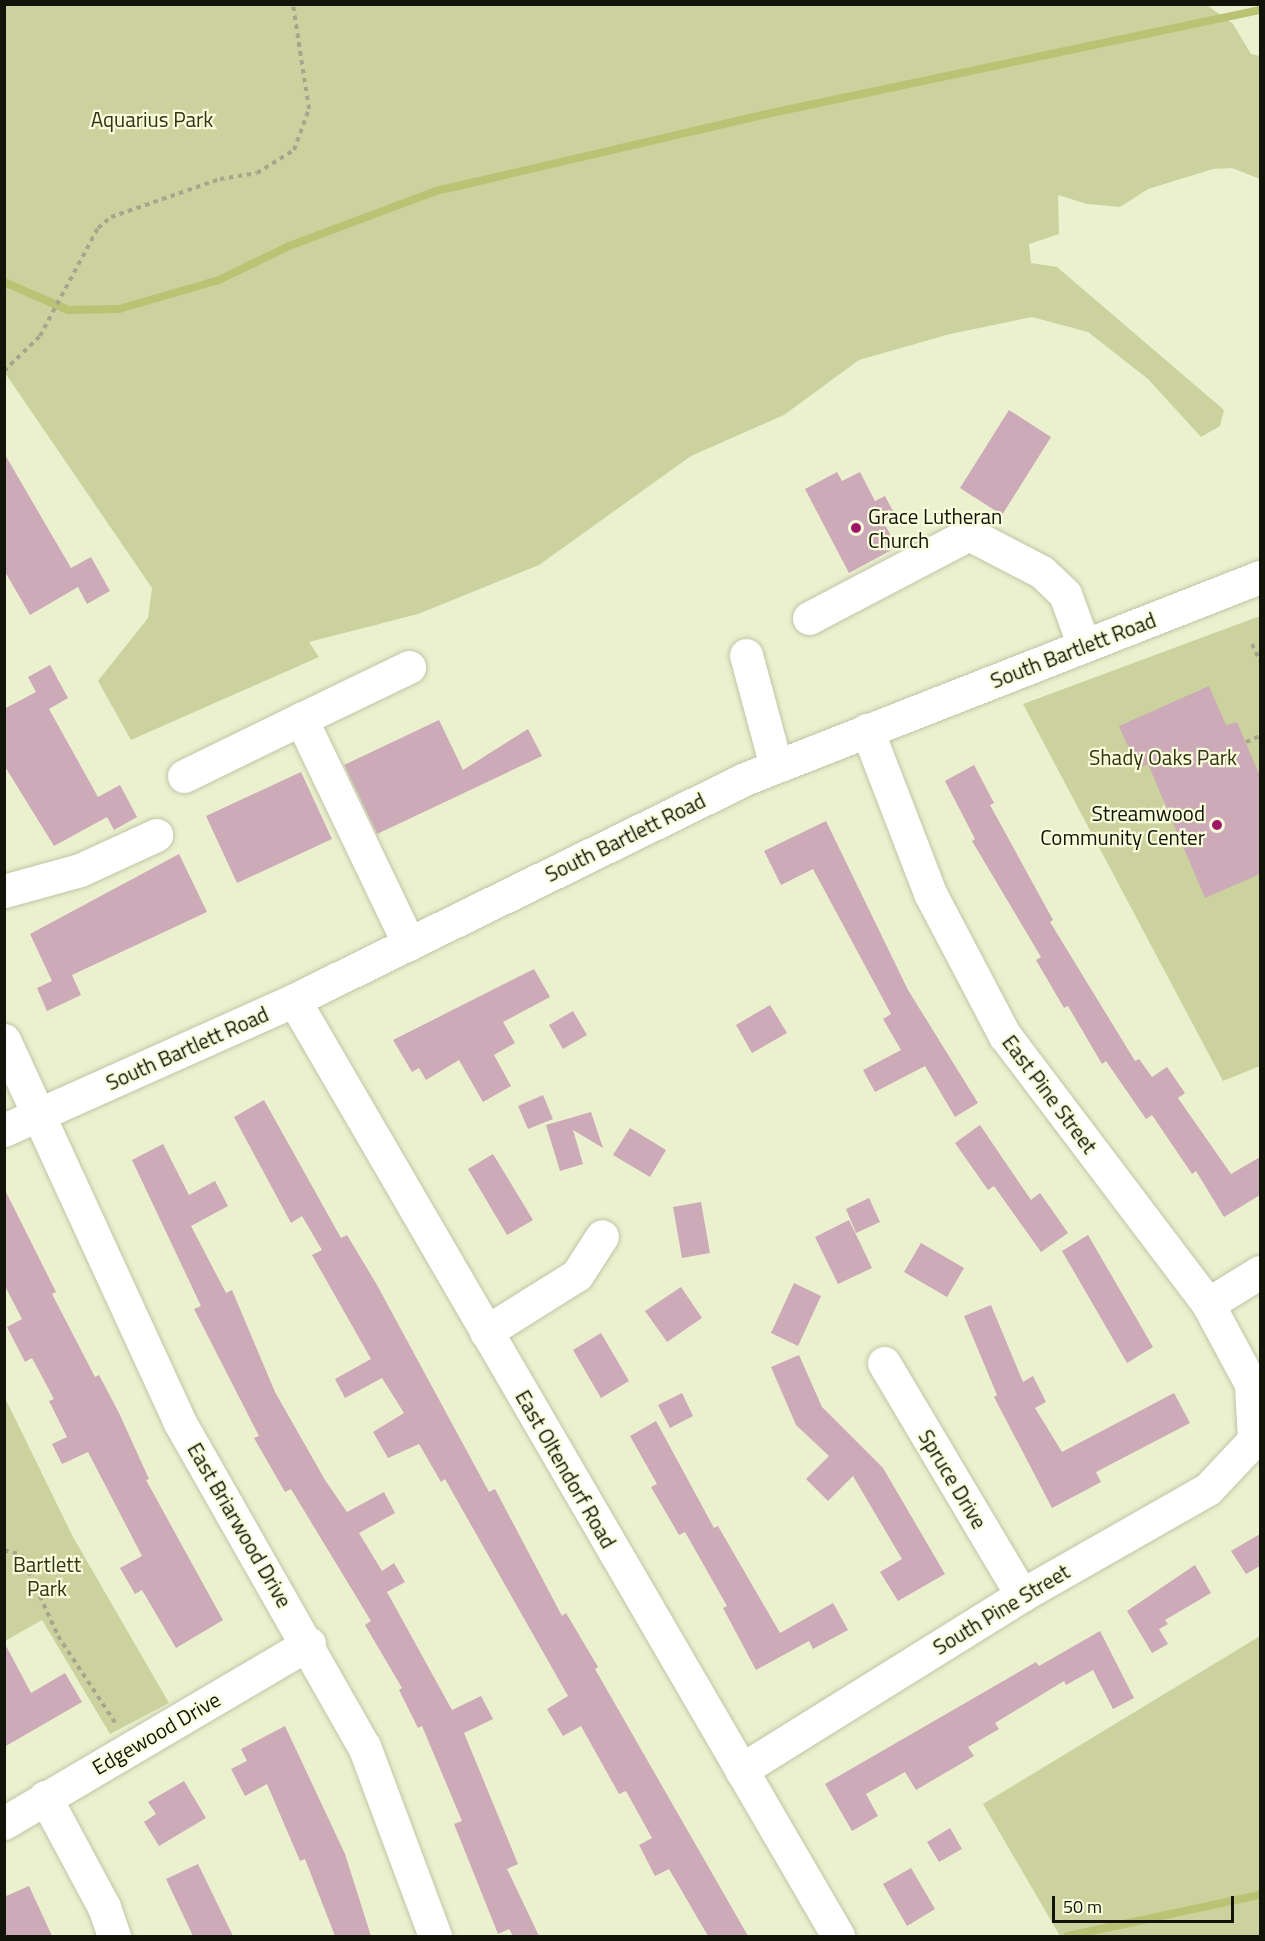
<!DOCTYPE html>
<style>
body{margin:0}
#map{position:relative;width:1265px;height:1941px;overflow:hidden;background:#ebf0cf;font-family:"Titillium Web",sans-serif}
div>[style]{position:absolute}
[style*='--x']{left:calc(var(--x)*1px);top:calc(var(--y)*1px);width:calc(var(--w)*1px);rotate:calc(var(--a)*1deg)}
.green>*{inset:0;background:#ccd29e}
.stream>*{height:8px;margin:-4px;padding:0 4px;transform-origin:4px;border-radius:4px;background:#bac273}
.building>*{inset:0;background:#ccaab8}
.path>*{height:4px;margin-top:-2px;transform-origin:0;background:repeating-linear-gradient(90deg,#a4a78e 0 4.5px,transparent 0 9px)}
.roads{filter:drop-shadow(0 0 2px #c1c5a6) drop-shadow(0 0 2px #c1c5a6)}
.minor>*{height:33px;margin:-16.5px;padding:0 16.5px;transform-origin:16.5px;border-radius:16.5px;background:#fff}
.major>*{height:33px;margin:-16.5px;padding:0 16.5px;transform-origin:16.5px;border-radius:16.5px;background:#fff}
.dots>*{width:16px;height:16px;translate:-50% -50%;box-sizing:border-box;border:3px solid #f9fddc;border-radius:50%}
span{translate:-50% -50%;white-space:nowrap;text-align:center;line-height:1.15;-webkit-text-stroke:4.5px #f9fddc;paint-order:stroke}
.park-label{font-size:21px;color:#313412}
.poi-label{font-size:21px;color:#131409}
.left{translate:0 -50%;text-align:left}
.right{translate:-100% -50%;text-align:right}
.street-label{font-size:21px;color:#131409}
.frame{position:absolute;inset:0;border:6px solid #131409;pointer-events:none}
.scale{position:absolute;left:1052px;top:1896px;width:182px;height:27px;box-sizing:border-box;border:3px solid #131409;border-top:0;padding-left:8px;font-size:18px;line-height:21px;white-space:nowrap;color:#131409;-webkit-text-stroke:4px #f9fddc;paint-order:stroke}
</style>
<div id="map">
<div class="green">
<div style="clip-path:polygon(4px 5px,1207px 5px,1233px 24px,1251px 54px,1260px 56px,1260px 179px,1232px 168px,1213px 169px,1148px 189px,1120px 207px,1087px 204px,1058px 195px,1059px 234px,1029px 244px,1031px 263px,1057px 267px,1224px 410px,1220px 426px,1201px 437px,1148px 379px,1088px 332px,1032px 317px,950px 334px,859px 360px,784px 415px,691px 456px,539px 565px,418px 614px,309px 642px,319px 657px,131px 740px,98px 681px,148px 618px,152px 588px,5px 373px)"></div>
<div style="clip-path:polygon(1260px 616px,1260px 1066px,1223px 1081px,1023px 704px)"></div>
<div style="clip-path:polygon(5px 1398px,73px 1537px,169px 1703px,110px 1734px,42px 1620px,5px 1641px)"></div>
<div style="clip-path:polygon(1260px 1636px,1260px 1936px,1060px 1936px,983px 1804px)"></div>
</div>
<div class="stream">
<div style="--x:4;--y:282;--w:70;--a:23.6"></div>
<div style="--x:68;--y:310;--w:51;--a:-1.1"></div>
<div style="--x:119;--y:309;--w:104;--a:-16.2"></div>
<div style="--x:219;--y:280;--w:78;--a:-25.9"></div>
<div style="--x:289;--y:246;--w:157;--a:-20.5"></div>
<div style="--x:436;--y:191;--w:349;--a:-13.1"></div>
<div style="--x:776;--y:112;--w:495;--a:-11.9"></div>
<div style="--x:1068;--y:1936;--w:196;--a:-12.1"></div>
</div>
<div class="building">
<div style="clip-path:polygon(1009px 410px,1051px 437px,1002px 515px,960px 488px)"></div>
<div style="clip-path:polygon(4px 453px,71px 568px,91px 557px,110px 591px,87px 604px,78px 587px,30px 615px,4px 570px)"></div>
<div style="clip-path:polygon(837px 472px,842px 481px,860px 472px,875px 501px,885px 496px,895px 515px,883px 521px,897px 547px,849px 573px,805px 489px)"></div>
<div style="clip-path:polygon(50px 665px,68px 698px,49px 709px,98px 797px,120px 785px,137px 817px,114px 830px,107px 817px,54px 846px,4px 765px,4px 709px,36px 692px,28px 677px)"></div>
<div style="clip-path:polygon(1209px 686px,1226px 725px,1237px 722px,1260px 776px,1260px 874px,1205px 898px,1148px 764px,1138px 769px,1119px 726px)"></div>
<div style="clip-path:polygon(439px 720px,463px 770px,528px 729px,542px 756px,377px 834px,344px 765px)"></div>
<div style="clip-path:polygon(974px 765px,994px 803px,990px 805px,1053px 920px,1050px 922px,1135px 1061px,1139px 1059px,1152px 1077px,1167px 1067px,1185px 1093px,1178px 1098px,1231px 1174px,1260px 1157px,1260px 1195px,1224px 1217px,1196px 1171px,1192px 1174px,1152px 1115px,1146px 1119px,1106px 1061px,1102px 1064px,1068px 1006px,1064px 1008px,1036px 960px,1041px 957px,972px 841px,975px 839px,945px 781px)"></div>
<div style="clip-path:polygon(301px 772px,332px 839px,237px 883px,206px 816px)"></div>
<div style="clip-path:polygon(826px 821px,908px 990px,978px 1103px,955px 1117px,925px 1066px,875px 1092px,863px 1070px,901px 1050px,883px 1019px,891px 1014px,813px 869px,781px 885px,764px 851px)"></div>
<div style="clip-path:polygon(179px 854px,207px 912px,72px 975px,81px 995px,47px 1011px,37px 988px,52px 981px,30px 934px)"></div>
<div style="clip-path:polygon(534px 969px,550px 997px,503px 1022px,515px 1043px,494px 1055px,511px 1086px,483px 1102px,459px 1060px,426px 1080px,419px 1068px,412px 1072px,393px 1040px)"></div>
<div style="clip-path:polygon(770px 1005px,787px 1033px,752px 1053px,736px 1025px)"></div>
<div style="clip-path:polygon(573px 1011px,587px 1035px,563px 1049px,549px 1025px)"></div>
<div style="clip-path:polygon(543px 1095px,553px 1119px,528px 1129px,518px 1106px)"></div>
<div style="clip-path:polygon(264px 1100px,341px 1238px,347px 1235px,377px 1285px,489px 1492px,495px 1489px,562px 1616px,566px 1613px,598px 1667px,595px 1669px,748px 1936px,708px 1936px,669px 1869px,655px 1876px,639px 1845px,652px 1838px,626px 1791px,619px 1794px,581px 1726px,563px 1736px,547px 1709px,568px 1696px,445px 1479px,441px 1482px,419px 1444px,388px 1458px,373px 1432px,404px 1413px,382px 1378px,345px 1398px,335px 1379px,371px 1359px,312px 1255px,322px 1250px,302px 1216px,291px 1223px,234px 1117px)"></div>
<div style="clip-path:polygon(591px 1112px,603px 1148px,573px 1130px,583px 1164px,560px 1171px,546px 1125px)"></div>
<div style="clip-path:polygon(980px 1125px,1031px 1200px,1040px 1193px,1068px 1233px,1041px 1252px,994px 1186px,988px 1190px,955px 1143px)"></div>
<div style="clip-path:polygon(630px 1128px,666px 1150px,650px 1177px,613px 1155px)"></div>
<div style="clip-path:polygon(163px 1144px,189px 1195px,215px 1181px,228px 1206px,191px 1226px,226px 1293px,232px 1290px,275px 1392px,325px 1480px,347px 1512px,384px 1492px,395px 1513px,359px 1533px,382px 1571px,394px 1563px,405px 1582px,387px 1592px,452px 1710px,481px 1696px,493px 1719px,464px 1733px,518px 1864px,507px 1869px,539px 1936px,513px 1936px,509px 1929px,498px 1934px,454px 1824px,462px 1821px,422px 1726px,418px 1728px,399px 1690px,402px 1688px,365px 1625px,371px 1621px,291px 1489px,285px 1492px,254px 1438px,259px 1436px,194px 1309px,201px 1306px,132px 1160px)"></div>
<div style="clip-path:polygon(493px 1154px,533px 1220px,507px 1235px,468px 1169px)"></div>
<div style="clip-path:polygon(4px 1188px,56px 1292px,52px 1294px,95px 1377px,99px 1375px,119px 1413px,149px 1479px,146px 1480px,223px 1620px,176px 1648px,142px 1590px,135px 1594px,120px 1568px,142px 1556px,88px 1452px,62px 1464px,52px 1444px,67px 1437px,49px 1401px,54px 1399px,32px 1358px,25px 1362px,7px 1327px,22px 1319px,4px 1284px)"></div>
<div style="clip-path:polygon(869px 1198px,880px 1222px,856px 1233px,846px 1209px)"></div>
<div style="clip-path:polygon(701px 1202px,710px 1253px,682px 1258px,673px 1207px)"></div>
<div style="clip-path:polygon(849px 1220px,872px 1268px,838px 1284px,815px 1237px)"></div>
<div style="clip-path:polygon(1088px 1235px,1153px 1347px,1127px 1363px,1062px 1251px)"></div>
<div style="clip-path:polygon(921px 1243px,964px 1268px,947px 1297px,904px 1272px)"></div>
<div style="clip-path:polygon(794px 1283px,821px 1296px,798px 1346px,771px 1333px)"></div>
<div style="clip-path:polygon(681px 1287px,702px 1318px,667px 1342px,645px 1311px)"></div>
<div style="clip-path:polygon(991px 1305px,1023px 1382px,1033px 1376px,1046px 1402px,1035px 1408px,1062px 1452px,1174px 1393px,1190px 1423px,1096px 1472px,1101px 1482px,1052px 1508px,994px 1397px,997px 1395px,964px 1316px)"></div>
<div style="clip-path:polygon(601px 1333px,629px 1381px,601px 1398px,573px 1350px)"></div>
<div style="clip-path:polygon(799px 1355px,822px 1407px,883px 1468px,945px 1574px,898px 1601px,880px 1572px,902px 1559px,853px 1476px,828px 1501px,806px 1479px,829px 1456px,796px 1425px,771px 1367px)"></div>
<div style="clip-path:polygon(682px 1393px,693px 1416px,670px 1428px,658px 1405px)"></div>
<div style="clip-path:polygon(656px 1421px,714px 1528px,718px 1526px,780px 1633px,833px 1603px,848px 1630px,813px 1649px,809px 1641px,756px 1670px,723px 1608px,727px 1606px,685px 1532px,679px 1535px,651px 1487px,657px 1484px,630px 1436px)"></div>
<div style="clip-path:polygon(1260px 1534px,1260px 1566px,1246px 1574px,1231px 1551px)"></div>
<div style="clip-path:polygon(1195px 1565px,1211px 1593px,1165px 1620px,1168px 1624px,1159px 1629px,1168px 1644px,1152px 1653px,1127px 1611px)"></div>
<div style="clip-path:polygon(1100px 1631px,1134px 1698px,1113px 1709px,1093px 1670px,1066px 1685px,1064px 1681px,995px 1723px,999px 1729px,968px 1747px,974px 1756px,916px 1790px,905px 1772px,866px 1794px,878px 1816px,852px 1831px,825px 1784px,1036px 1662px,1039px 1666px)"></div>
<div style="clip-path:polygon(4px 1642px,31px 1693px,65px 1673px,82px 1702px,4px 1747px)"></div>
<div style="clip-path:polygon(285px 1726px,345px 1854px,371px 1936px,335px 1936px,305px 1859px,300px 1861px,267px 1784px,245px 1796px,231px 1769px,247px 1761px,241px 1749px)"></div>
<div style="clip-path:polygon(184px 1781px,206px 1818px,159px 1846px,144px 1822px,156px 1814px,148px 1802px)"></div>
<div style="clip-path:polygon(950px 1828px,962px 1849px,939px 1862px,927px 1842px)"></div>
<div style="clip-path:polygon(198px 1864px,233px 1936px,193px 1936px,166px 1879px)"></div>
<div style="clip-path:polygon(911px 1868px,935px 1909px,907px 1926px,883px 1884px)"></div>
<div style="clip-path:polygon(29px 1886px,52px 1936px,4px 1936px,4px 1897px)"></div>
</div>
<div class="path">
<div style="--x:4;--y:371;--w:50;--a:-44.2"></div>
<div style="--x:40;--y:336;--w:123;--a:-61.8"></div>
<div style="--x:98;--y:228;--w:17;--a:-40"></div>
<div style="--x:111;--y:217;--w:115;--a:-19.2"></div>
<div style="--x:220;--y:179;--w:37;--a:-9"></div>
<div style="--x:257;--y:173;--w:44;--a:-31.9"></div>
<div style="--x:294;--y:150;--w:44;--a:-69.9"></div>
<div style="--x:309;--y:109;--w:106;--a:-98.7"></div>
<div style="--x:1252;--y:644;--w:19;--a:65"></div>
<div style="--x:1246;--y:742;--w:15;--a:-23"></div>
<div style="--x:4;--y:1550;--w:18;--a:16"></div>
<div style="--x:21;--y:1555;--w:89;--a:65.4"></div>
<div style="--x:58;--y:1636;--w:105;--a:56.6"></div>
</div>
<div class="roads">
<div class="minor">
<div style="--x:809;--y:618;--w:181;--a:-27.7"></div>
<div style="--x:969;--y:534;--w:82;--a:27.5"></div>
<div style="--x:1042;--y:572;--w:32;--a:44"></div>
<div style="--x:1065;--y:594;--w:55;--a:69.9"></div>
<div style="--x:746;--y:655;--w:115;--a:74.9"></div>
<div style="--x:184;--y:776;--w:130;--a:-26"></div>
<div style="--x:4;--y:891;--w:79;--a:-15.4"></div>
<div style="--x:80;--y:870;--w:84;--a:-24.7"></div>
<div style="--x:409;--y:944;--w:250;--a:-115.6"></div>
<div style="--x:301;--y:719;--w:120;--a:-25.7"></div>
<div style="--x:294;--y:1000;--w:1083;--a:59.83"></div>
<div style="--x:4;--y:1040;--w:419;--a:65.3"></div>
<div style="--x:179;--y:1421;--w:374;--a:60.4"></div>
<div style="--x:364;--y:1746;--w:203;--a:69.5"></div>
<div style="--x:1208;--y:1304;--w:61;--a:-31.6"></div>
<div style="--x:486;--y:1332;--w:107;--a:-32.1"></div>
<div style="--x:577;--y:1275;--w:46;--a:-57.3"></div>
<div style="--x:884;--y:1363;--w:270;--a:59.3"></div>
<div style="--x:741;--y:1770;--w:331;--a:-31.9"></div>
<div style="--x:1022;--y:1595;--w:214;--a:-29.7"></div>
<div style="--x:1208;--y:1489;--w:67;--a:-46.8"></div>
<div style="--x:1254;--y:1440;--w:56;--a:-93.1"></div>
<div style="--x:1251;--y:1384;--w:91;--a:-118.3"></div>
<div style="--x:1208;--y:1304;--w:336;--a:-127.1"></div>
<div style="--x:1005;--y:1036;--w:161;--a:-117.7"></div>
<div style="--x:930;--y:893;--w:175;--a:-111.1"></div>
<div style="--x:45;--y:1797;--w:125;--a:61.8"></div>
<div style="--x:104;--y:1907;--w:31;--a:71"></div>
<div style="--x:4;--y:1823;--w:354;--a:-30.5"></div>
</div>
<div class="major">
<div style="--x:4;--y:1130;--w:318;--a:-24.1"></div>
<div style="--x:294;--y:1000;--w:504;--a:-26.11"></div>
<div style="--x:747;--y:778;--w:551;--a:-21.4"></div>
</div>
</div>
<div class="dots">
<div style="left:856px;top:528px;background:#9d1767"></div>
<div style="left:1217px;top:825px;background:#9d1767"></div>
</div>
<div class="park-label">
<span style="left:152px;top:119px">Aquarius Park</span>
<span style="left:1163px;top:757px">Shady Oaks Park</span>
<span style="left:47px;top:1576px">Bartlett<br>Park</span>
</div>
<div class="poi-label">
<span class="left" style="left:868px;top:528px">Grace Lutheran<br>Church</span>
<span class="right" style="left:1205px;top:825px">Streamwood<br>Community Center</span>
</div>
<div class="street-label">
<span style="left:1073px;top:650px;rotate:-21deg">South Bartlett Road</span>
<span style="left:625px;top:837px;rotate:-26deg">South Bartlett Road</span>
<span style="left:187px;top:1048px;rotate:-24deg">South Bartlett Road</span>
<span style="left:1050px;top:1094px;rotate:53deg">East Pine Street</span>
<span style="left:566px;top:1469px;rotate:60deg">East Oltendorf Road</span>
<span style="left:953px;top:1479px;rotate:59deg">Spruce Drive</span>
<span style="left:240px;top:1525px;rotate:60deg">East Briarwood Drive</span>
<span style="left:1001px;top:1609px;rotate:-31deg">South Pine Street</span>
<span style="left:156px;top:1733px;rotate:-30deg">Edgewood Drive</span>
</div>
<div class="frame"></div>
<div class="scale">50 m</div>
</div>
